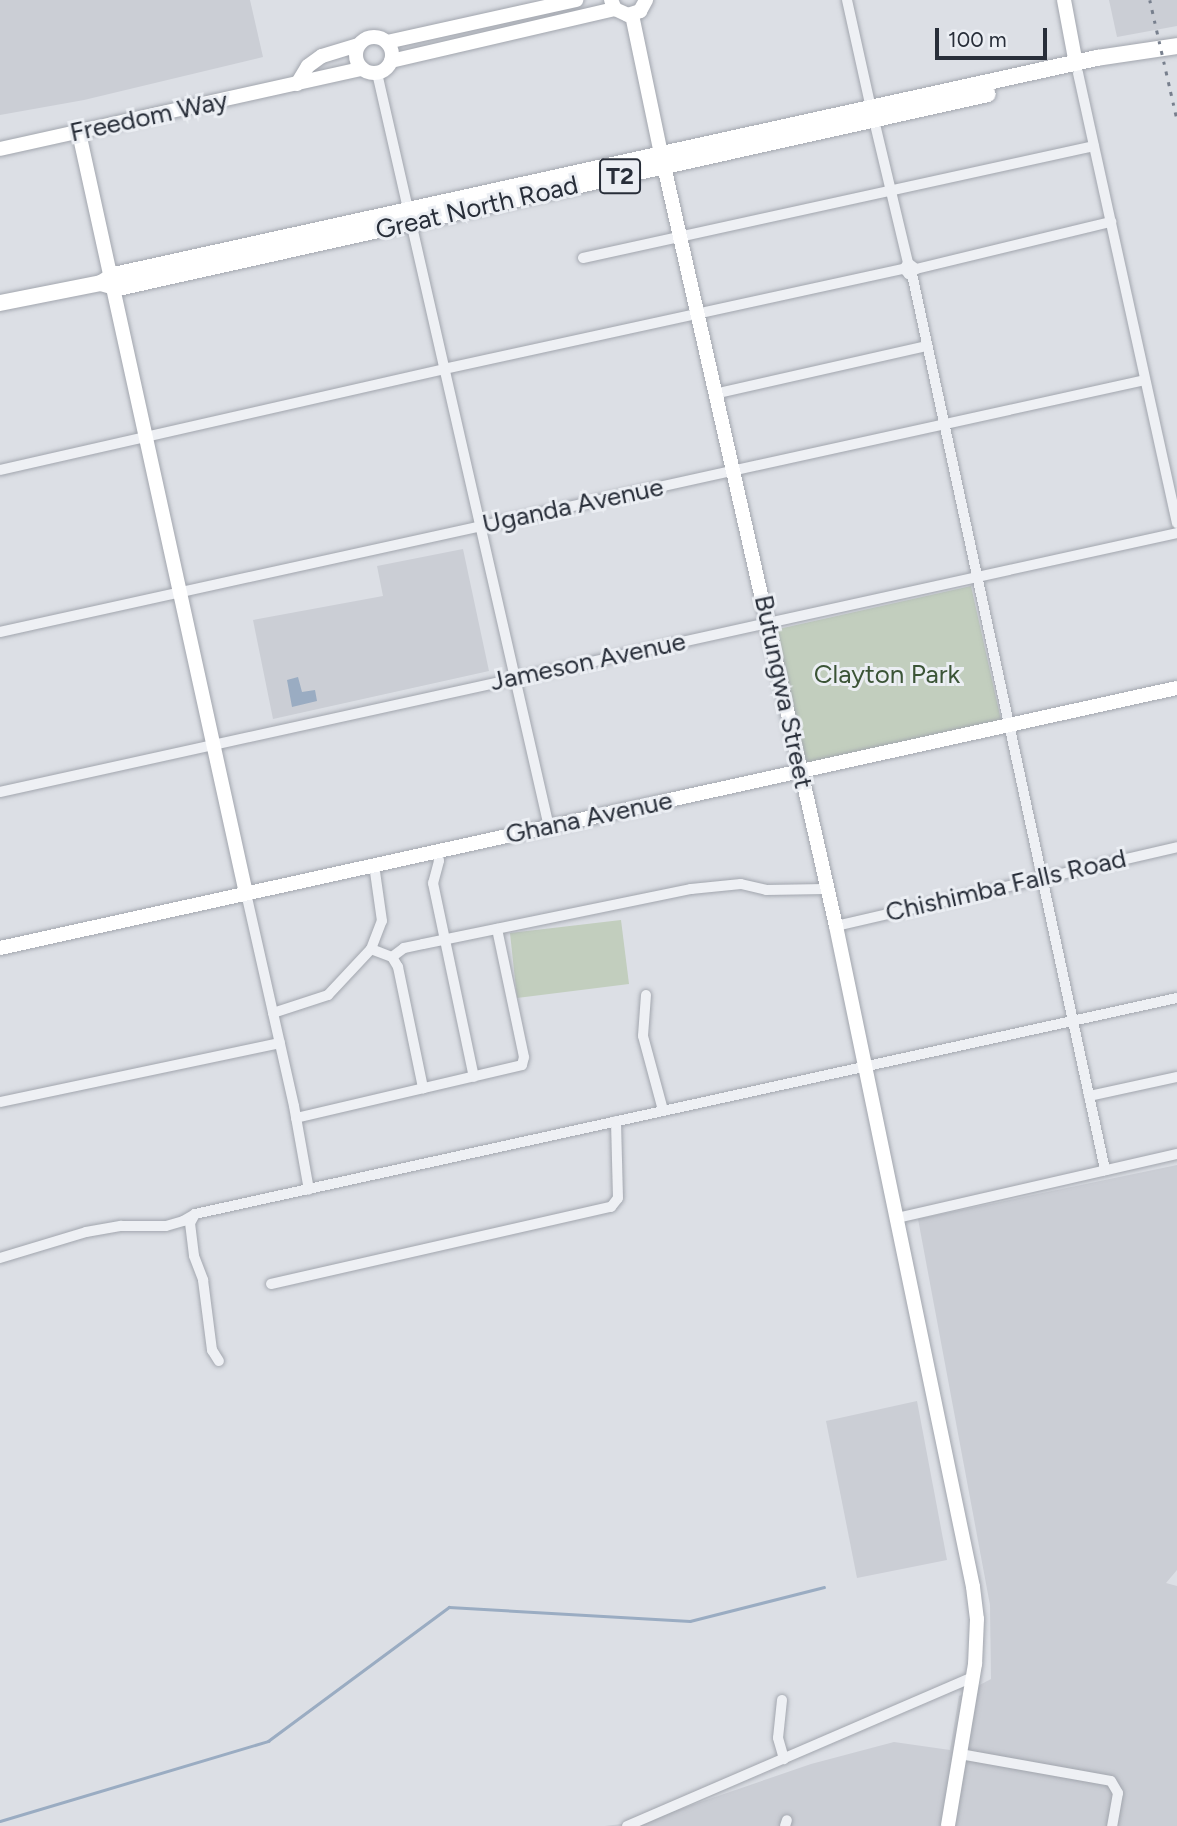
<!DOCTYPE html>
<style>
body{margin:0}
#map{position:relative;width:1177px;height:1826px;overflow:hidden;background:#dcdfe5;font-family:Figtree,sans-serif}
div>[style]{position:absolute}
[style*='--x']{left:calc(var(--x)*1px);top:calc(var(--y)*1px);width:calc(var(--w)*1px);rotate:calc(var(--a)*1deg)}
.built>*{inset:0;background:#cbced5}
.green>*{inset:0;background:#c2cebe}
.water>*{inset:0;background:#9aacc2}
.stream>*{height:2.5px;margin:-1.25px;padding:0 1.25px;transform-origin:1.25px;border-radius:1.25px;background:#9aacc2}
.roads{filter:drop-shadow(0 0 2px #a2a6ae) drop-shadow(0 0 2px #a2a6ae)}
.minor>*{height:10px;margin:-5px;padding:0 5px;transform-origin:5px;border-radius:5px;background:#eef0f4}
.major>*{height:14px;margin:-7px;padding:0 7px;transform-origin:7px;border-radius:7px;background:#fff}
.major>.ring{margin:-7px;padding:0;box-sizing:content-box;background:none;border:14px solid #fff;border-radius:50%}
.highway>*{height:16px;margin:-8px;padding:0 8px;transform-origin:8px;border-radius:8px;background:#fff}
.rail>*{height:2.5px;margin-top:-1.25px;transform-origin:0;background:repeating-linear-gradient(90deg,#777f8d 0 3.5px,transparent 0 10.5px)}
span{translate:-50% -50%;white-space:nowrap;text-align:center;line-height:1.15;-webkit-text-stroke:6px #ebeef3;paint-order:stroke}
.shield-label span{padding:2px 5px;background:#ebeef3;border:2px solid;border-radius:5px;-webkit-text-stroke-width:0}
.shield-label{font-size:24px;color:#282e39;font-weight:700}
.street-label{font-size:26px;color:#282e39}
.park-label{font-size:26px;color:#3b5436}
.scale{position:absolute;left:935px;top:28px;width:112px;height:32px;box-sizing:border-box;border:4px solid #282e39;border-top:0;padding-left:9px;font-size:21px;line-height:24px;white-space:nowrap;color:#282e39;-webkit-text-stroke:5px #ebeef3;paint-order:stroke}
</style>
<div id="map">
<div class="built">
<div style="clip-path:polygon(0 0,250px 0,263px 57px,84px 100px,0 115px)"></div>
<div style="clip-path:polygon(1109px 0,1177px 0,1177px 26px,1117px 37px)"></div>
<div style="clip-path:polygon(463px 549px,489px 671px,273px 719px,253px 620px,383px 596px,377px 566px)"></div>
<div style="clip-path:polygon(1177px 1165px,1177px 1570px,1166px 1583px,1177px 1586px,1177px 1826px,605px 1826px,645px 1821px,811px 1764px,894px 1742px,950px 1750px,959px 1696px,991px 1679px,990px 1605px,918px 1219px)"></div>
<div style="clip-path:polygon(917px 1401px,947px 1560px,857px 1578px,826px 1421px)"></div>
</div>
<div class="green">
<div style="clip-path:polygon(971px 586px,1001px 720px,804px 764px,774px 630px)"></div>
<div style="clip-path:polygon(621px 920px,629px 984px,517px 998px,510px 933px)"></div>
</div>
<div class="water">
<div style="clip-path:polygon(298px 677px,302px 692px,315px 690px,317px 701px,292px 707px,287px 680px)"></div>
</div>
<div class="stream">
<div style="--x:0;--y:1821;--w:280;--a:-16.6"></div>
<div style="--x:268;--y:1741;--w:225;--a:-36.5"></div>
<div style="--x:449;--y:1607;--w:241;--a:3.3"></div>
<div style="--x:690;--y:1621;--w:138;--a:-14.2"></div>
</div>
<div class="roads">
<div class="minor">
<div style="--x:847;--y:0;--w:111;--a:77.5"></div>
<div style="--x:377;--y:73;--w:773;--a:77.15"></div>
<div style="--x:1078;--y:73;--w:461;--a:77.6"></div>
<div style="--x:874;--y:120;--w:147;--a:76.6"></div>
<div style="--x:583;--y:258;--w:523;--a:-12.36"></div>
<div style="--x:916;--y:269;--w:201;--a:-13.6"></div>
<div style="--x:912;--y:274;--w:917;--a:77.84"></div>
<div style="--x:714;--y:394;--w:218;--a:-12.7"></div>
<div style="--x:0;--y:470;--w:455;--a:-12.8"></div>
<div style="--x:444;--y:369;--w:471;--a:-12.3"></div>
<div style="--x:904;--y:269;--w:7;--a:-56"></div>
<div style="--x:908;--y:263;--w:10;--a:37"></div>
<div style="--x:916;--y:269;--w:9;--a:144"></div>
<div style="--x:909;--y:274;--w:7;--a:-135"></div>
<div style="--x:0;--y:632;--w:1172;--a:-12.41"></div>
<div style="--x:0;--y:792;--w:1205;--a:-12.41"></div>
<div style="--x:437;--y:851;--w:10;--a:79"></div>
<div style="--x:439;--y:861;--w:23;--a:105"></div>
<div style="--x:433;--y:883;--w:198;--a:78.1"></div>
<div style="--x:246;--y:893;--w:218;--a:77.3"></div>
<div style="--x:294;--y:1106;--w:85;--a:79.9"></div>
<div style="--x:836;--y:926;--w:350;--a:-13"></div>
<div style="--x:371;--y:949;--w:22;--a:21"></div>
<div style="--x:392;--y:957;--w:12;--a:59"></div>
<div style="--x:398;--y:967;--w:124;--a:78.3"></div>
<div style="--x:392;--y:957;--w:15;--a:-37"></div>
<div style="--x:404;--y:948;--w:19;--a:-12"></div>
<div style="--x:423;--y:944;--w:274;--a:-11.6"></div>
<div style="--x:691;--y:889;--w:50;--a:-5.7"></div>
<div style="--x:741;--y:884;--w:26;--a:13"></div>
<div style="--x:766;--y:890;--w:60;--a:-1"></div>
<div style="--x:646;--y:995;--w:41;--a:94.2"></div>
<div style="--x:643;--y:1036;--w:77;--a:74.9"></div>
<div style="--x:273;--y:1013;--w:58;--a:-18.1"></div>
<div style="--x:328;--y:995;--w:63;--a:-46.9"></div>
<div style="--x:371;--y:949;--w:30;--a:-69"></div>
<div style="--x:382;--y:921;--w:57;--a:-98.1"></div>
<div style="--x:1089;--y:1096;--w:90;--a:-12.2"></div>
<div style="--x:0;--y:1102;--w:286;--a:-11.9"></div>
<div style="--x:296;--y:1118;--w:232;--a:-13.2"></div>
<div style="--x:522;--y:1065;--w:8;--a:-76"></div>
<div style="--x:524;--y:1057;--w:131;--a:-101.9"></div>
<div style="--x:195;--y:1214;--w:10;--a:119"></div>
<div style="--x:190;--y:1223;--w:33;--a:83"></div>
<div style="--x:194;--y:1256;--w:26;--a:69"></div>
<div style="--x:203;--y:1280;--w:71;--a:82.7"></div>
<div style="--x:212;--y:1350;--w:13;--a:58"></div>
<div style="--x:897;--y:1218;--w:287;--a:-12.9"></div>
<div style="--x:0;--y:1258;--w:90;--a:-16.8"></div>
<div style="--x:86;--y:1232;--w:36;--a:-10"></div>
<div style="--x:121;--y:1226;--w:45;--a:0"></div>
<div style="--x:166;--y:1226;--w:18;--a:-16"></div>
<div style="--x:183;--y:1221;--w:14;--a:-30"></div>
<div style="--x:195;--y:1214;--w:1005;--a:-12.41"></div>
<div style="--x:271;--y:1284;--w:349;--a:-12.8"></div>
<div style="--x:611;--y:1207;--w:11;--a:-52"></div>
<div style="--x:618;--y:1198;--w:77;--a:-91.5"></div>
<div style="--x:782;--y:1700;--w:38;--a:96"></div>
<div style="--x:778;--y:1738;--w:22;--a:74"></div>
<div style="--x:960;--y:1754;--w:153;--a:10.1"></div>
<div style="--x:1111;--y:1781;--w:14;--a:60"></div>
<div style="--x:1118;--y:1793;--w:34;--a:100"></div>
<div style="--x:627;--y:1826;--w:377;--a:-23.3"></div>
<div style="--x:785;--y:1826;--w:6;--a:-72"></div>
</div>
<div class="major">
<div style="--x:611;--y:0;--w:10;--a:66"></div>
<div style="--x:615;--y:9;--w:14;--a:25"></div>
<div style="--x:628;--y:15;--w:13;--a:-18"></div>
<div style="--x:640;--y:11;--w:13;--a:-61"></div>
<div style="--x:1064;--y:0;--w:65;--a:79.4"></div>
<div style="--x:632;--y:15;--w:142;--a:78.2"></div>
<div class="ring" style="left:356px;top:37px;width:22px;height:22px"></div>
<div style="--x:387;--y:42;--w:194;--a:-12.5"></div>
<div style="--x:391;--y:61;--w:230;--a:-13.1"></div>
<div style="--x:297;--y:84;--w:21;--a:-59"></div>
<div style="--x:308;--y:66;--w:17;--a:-36"></div>
<div style="--x:322;--y:56;--w:38;--a:-17"></div>
<div style="--x:79;--y:133;--w:778;--a:77.61"></div>
<div style="--x:0;--y:149;--w:371;--a:-12.5"></div>
<div style="--x:664;--y:166;--w:779;--a:77.25"></div>
<div style="--x:836;--y:926;--w:675;--a:78.29"></div>
<div style="--x:973;--y:1587;--w:32;--a:83"></div>
<div style="--x:977;--y:1619;--w:45;--a:92.5"></div>
<div style="--x:975;--y:1664;--w:164;--a:99.5"></div>
<div style="--x:0;--y:948;--w:1205;--a:-12.46"></div>
</div>
<div class="highway">
<div style="--x:101;--y:283;--w:18;--a:16"></div>
<div style="--x:118;--y:288;--w:891;--a:-12.57"></div>
<div style="--x:0;--y:303;--w:103;--a:-11.2"></div>
<div style="--x:101;--y:283;--w:15;--a:-32"></div>
<div style="--x:114;--y:275;--w:1007;--a:-12.45"></div>
<div style="--x:1097;--y:58;--w:81;--a:-8.5"></div>
</div>
</div>
<div class="rail">
<div style="--x:1150;--y:0;--w:122;--a:77.2"></div>
</div>
<div class="shield-label">
<span style="left:620px;top:176px">T2</span>
</div>
<div class="street-label">
<span style="left:149px;top:117px;rotate:-12deg">Freedom Way</span>
<span style="left:477px;top:208px;rotate:-13deg">Great North Road</span>
<span style="left:573px;top:506px;rotate:-12deg">Uganda Avenue</span>
<span style="left:588px;top:662px;rotate:-12deg">Jameson Avenue</span>
<span style="left:783px;top:692px;rotate:78deg">Butungwa Street</span>
<span style="left:589px;top:818px;rotate:-12deg">Ghana Avenue</span>
<span style="left:1006px;top:886px;rotate:-13deg">Chishimba Falls Road</span>
</div>
<div class="park-label">
<span style="left:887px;top:675px">Clayton Park</span>
</div>
<div class="scale">100 m</div>
</div>
